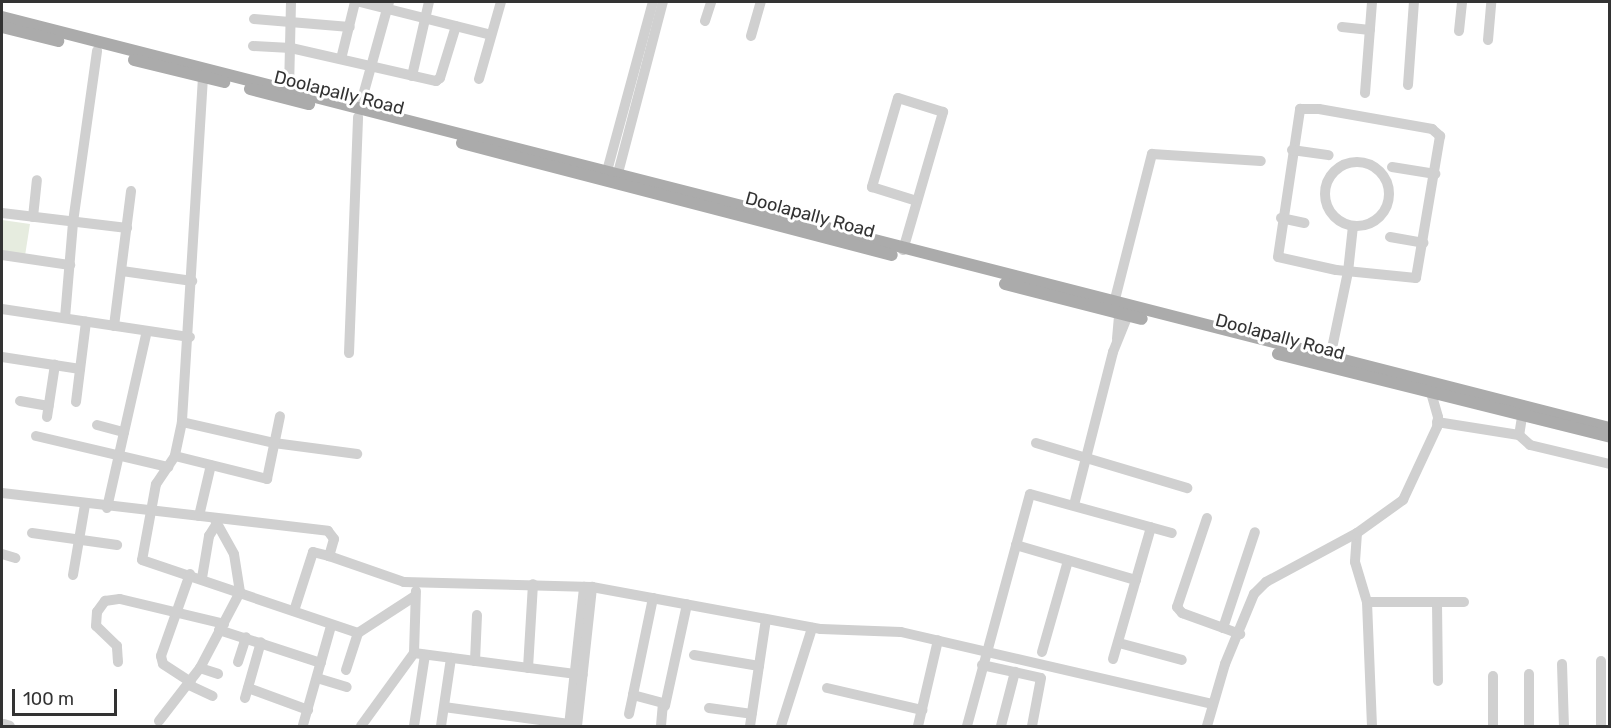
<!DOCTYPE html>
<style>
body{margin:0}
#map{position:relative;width:1611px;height:728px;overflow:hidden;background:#fff;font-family:Rubik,sans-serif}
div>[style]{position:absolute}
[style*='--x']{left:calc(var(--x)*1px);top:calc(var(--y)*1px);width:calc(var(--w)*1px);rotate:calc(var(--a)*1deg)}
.green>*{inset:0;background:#e6ecdf}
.minor>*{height:10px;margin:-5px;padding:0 5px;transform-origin:5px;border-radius:5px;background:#d0d0d0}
.minor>.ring{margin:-5px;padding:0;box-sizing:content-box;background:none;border:10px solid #d0d0d0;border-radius:50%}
.major>*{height:12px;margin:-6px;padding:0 6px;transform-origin:6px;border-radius:6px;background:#ababab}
span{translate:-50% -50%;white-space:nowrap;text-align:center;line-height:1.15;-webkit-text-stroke:6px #fff;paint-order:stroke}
.street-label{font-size:18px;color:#333}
.frame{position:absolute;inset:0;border:3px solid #333;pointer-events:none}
.scale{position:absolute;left:12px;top:689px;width:105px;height:27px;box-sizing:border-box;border:3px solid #333;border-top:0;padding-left:8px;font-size:18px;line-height:21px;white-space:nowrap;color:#333;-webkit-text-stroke:4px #fff;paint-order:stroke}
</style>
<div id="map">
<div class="green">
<div style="clip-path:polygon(2px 220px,30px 224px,24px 262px,2px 258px)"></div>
</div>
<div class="minor">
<div style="--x:360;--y:2;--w:135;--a:14.1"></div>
<div style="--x:254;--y:19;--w:96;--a:4.8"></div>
<div style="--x:705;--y:21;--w:20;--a:-72"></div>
<div style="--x:1342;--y:27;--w:28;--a:6"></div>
<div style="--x:1459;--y:31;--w:29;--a:-84"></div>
<div style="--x:751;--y:36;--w:35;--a:-74"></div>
<div style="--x:1488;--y:40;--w:38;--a:-85"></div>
<div style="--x:253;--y:46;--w:38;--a:3"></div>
<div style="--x:291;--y:48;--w:149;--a:12.8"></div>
<div style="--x:436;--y:81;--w:5;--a:-37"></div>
<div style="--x:440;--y:78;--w:54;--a:-72.9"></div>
<div style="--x:341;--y:59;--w:59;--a:-76.2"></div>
<div style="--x:412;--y:76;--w:76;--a:-77.1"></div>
<div style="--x:203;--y:77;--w:346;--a:93.5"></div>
<div style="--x:182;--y:422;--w:35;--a:102"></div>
<div style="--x:175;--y:456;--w:34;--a:124"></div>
<div style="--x:156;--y:484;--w:77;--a:100.4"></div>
<div style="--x:142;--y:560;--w:228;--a:18.7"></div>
<div style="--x:358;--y:633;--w:68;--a:-33"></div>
<div style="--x:479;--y:79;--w:80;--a:-74.1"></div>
<div style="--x:1408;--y:85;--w:83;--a:-85.9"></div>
<div style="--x:289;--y:90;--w:88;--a:-88.7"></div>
<div style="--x:1365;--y:93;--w:91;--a:-85.6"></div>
<div style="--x:1300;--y:109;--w:19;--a:0"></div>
<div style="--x:1319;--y:109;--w:115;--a:10"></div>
<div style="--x:1432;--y:129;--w:11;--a:41"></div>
<div style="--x:1440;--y:136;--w:144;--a:99.6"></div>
<div style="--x:1416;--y:278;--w:80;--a:-174.3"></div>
<div style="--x:1336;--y:270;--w:59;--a:-167.4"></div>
<div style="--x:1278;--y:257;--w:150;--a:-81.5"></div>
<div style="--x:359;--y:110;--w:112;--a:-74.5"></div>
<div style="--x:1292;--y:150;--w:37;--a:8"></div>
<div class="ring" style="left:1325px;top:162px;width:54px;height:54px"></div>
<div style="--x:1392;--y:167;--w:44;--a:9.2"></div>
<div style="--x:607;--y:171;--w:175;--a:-74.8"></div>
<div style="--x:618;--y:173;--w:177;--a:-75.3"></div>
<div style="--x:2;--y:213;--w:126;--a:6.8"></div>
<div style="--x:33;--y:217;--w:37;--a:-84"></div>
<div style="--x:1281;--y:218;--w:24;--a:12"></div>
<div style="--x:1390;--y:237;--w:34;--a:10"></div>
<div style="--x:903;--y:250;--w:144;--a:-73.8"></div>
<div style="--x:943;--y:112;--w:47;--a:-162.7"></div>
<div style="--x:898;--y:98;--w:93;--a:106.3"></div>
<div style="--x:872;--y:187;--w:47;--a:17.3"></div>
<div style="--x:2;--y:255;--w:69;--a:8.4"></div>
<div style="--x:122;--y:271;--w:71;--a:8.1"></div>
<div style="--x:1114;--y:303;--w:154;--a:-75.7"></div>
<div style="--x:1152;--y:154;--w:109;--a:3.7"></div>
<div style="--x:2;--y:309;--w:190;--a:8.5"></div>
<div style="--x:65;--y:318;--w:96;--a:-85.2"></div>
<div style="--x:73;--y:222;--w:173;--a:-82"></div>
<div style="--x:114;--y:326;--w:136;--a:-82.8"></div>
<div style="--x:1117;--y:339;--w:25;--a:-85"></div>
<div style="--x:349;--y:353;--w:236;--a:-87.8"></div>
<div style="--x:2;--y:357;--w:79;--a:8.7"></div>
<div style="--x:1330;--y:358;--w:88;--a:-78.2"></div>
<div style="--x:1348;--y:272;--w:46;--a:-83.8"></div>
<div style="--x:20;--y:401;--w:29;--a:10"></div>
<div style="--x:76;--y:402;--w:81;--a:-82.9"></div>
<div style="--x:47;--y:417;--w:53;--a:-81.3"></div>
<div style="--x:1522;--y:417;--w:18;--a:99"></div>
<div style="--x:1519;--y:435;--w:15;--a:42"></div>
<div style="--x:1530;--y:445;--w:82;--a:13.4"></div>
<div style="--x:182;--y:422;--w:94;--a:12.9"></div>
<div style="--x:274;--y:443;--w:84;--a:7.5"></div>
<div style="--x:1437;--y:422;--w:83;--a:9"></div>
<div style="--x:97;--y:425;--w:28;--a:15"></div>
<div style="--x:36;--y:436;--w:136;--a:13.2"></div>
<div style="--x:1036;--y:443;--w:158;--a:16.6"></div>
<div style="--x:175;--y:456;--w:95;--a:14"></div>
<div style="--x:267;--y:479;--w:64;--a:-78.3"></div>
<div style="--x:2;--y:493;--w:328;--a:6.6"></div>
<div style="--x:328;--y:531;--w:10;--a:53"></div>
<div style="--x:334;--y:539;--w:18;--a:106"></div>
<div style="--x:329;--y:556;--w:79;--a:19.1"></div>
<div style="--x:404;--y:582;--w:188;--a:1.5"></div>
<div style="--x:592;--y:587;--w:233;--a:10.4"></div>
<div style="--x:821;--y:629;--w:80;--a:2.1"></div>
<div style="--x:901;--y:632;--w:319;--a:13"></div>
<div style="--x:1074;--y:505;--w:158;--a:-75.7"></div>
<div style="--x:1113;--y:352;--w:40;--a:-68"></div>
<div style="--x:107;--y:508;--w:181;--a:-77.3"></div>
<div style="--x:199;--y:516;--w:52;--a:-76.8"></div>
<div style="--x:1207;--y:518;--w:94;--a:108.6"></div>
<div style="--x:1177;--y:607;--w:8;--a:50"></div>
<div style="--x:1182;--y:613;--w:62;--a:19.9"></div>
<div style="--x:32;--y:533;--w:86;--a:8"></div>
<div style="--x:1357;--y:533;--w:29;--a:94"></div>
<div style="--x:1355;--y:562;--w:42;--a:73.3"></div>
<div style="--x:1367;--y:602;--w:124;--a:87.7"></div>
<div style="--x:1016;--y:545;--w:125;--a:16.3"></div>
<div style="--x:2;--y:554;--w:14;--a:17"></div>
<div style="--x:190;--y:574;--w:87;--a:109.5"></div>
<div style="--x:161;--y:656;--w:8;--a:76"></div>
<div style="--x:163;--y:664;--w:33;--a:33"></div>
<div style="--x:73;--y:575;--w:71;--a:-80.3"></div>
<div style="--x:202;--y:578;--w:43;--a:-80.5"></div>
<div style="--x:209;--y:536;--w:15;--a:-58"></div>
<div style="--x:653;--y:598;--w:99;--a:101.7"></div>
<div style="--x:633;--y:695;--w:31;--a:15"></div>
<div style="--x:663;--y:703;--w:23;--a:95"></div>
<div style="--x:1367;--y:602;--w:97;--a:0"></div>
<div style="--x:1437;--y:603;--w:78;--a:89.3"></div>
<div style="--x:294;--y:611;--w:62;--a:-72.1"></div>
<div style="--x:313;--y:552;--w:16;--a:14"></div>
<div style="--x:1223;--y:628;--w:101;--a:-71.6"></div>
<div style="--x:219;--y:630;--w:107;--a:17.9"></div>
<div style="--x:1119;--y:643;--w:65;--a:15.1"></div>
<div style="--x:1042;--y:652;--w:95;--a:-74.1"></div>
<div style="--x:414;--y:653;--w:170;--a:7.4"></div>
<div style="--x:694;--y:655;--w:66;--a:9.6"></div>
<div style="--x:1113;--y:659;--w:137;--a:-73.9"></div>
<div style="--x:475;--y:661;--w:46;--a:-87.5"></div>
<div style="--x:118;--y:662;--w:16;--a:-94"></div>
<div style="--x:117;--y:646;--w:29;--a:-136"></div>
<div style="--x:96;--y:626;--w:14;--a:-86"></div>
<div style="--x:97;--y:612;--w:14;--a:-54"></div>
<div style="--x:105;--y:601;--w:15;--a:-8"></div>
<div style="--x:120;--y:599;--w:107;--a:13.5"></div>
<div style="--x:238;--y:662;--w:26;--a:-72"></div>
<div style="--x:1562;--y:664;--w:62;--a:88.2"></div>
<div style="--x:982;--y:665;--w:60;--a:12.4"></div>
<div style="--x:1041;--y:678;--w:49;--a:100.6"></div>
<div style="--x:200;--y:668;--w:19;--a:18"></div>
<div style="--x:528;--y:668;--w:84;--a:-86.6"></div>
<div style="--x:346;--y:670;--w:39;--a:-72"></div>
<div style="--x:1529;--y:674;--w:52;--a:90"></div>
<div style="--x:317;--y:678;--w:31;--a:17"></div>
<div style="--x:189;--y:685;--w:26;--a:25"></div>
<div style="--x:248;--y:688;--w:64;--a:20.1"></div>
<div style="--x:827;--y:688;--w:98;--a:13"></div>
<div style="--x:245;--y:698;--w:58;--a:-74.1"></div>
<div style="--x:665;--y:706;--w:104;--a:-77.8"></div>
<div style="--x:444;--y:707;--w:126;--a:7.7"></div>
<div style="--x:709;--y:708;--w:43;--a:7.9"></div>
<div style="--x:629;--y:714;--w:19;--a:-78"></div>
<div style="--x:159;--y:721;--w:67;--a:-52.3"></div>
<div style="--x:200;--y:668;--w:86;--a:-62.2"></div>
<div style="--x:240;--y:592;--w:38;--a:-99"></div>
<div style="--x:234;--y:554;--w:41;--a:-119.1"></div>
<div style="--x:4;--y:724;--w:6;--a:18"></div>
<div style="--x:303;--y:725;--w:103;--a:-74.2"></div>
<div style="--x:361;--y:726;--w:90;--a:-54"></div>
<div style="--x:414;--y:653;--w:62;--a:-88.2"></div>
<div style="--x:414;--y:726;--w:72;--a:-81.2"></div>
<div style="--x:441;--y:726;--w:69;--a:-81.6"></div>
<div style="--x:569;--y:726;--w:140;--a:-83.8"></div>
<div style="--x:577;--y:726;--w:140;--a:-83.8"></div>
<div style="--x:750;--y:726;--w:108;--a:-81.5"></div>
<div style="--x:781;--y:726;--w:103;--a:-72.4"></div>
<div style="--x:918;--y:726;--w:88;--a:-76.9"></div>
<div style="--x:967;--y:726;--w:240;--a:-74.8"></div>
<div style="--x:1030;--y:494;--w:147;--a:15.4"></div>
<div style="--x:1001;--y:726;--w:56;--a:-75.5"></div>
<div style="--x:1207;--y:726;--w:65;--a:-73.8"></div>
<div style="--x:1225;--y:664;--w:76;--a:-67.5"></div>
<div style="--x:1254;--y:594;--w:17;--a:-45"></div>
<div style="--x:1266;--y:582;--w:103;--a:-28.3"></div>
<div style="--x:1357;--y:533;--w:57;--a:-35.7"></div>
<div style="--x:1403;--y:500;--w:81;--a:-65"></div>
<div style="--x:1437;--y:427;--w:10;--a:-84"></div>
<div style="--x:1438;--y:417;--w:25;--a:-106"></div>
<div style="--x:1493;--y:726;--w:50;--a:-90"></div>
<div style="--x:1601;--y:726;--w:65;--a:-90"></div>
</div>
<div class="major">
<div style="--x:2;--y:17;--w:1660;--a:14.34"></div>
<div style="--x:2;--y:27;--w:58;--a:14"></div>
<div style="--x:134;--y:60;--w:93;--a:13.7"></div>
<div style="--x:250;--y:89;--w:61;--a:14.3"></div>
<div style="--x:462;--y:143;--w:444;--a:14.6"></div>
<div style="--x:1005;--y:284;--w:141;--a:14.3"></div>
<div style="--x:1278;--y:354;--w:342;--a:14"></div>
</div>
<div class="street-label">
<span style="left:339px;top:93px;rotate:14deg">Doolapally Road</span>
<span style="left:810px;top:215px;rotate:15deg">Doolapally Road</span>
<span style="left:1280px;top:337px;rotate:15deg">Doolapally Road</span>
</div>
<div class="frame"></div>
<div class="scale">100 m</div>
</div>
